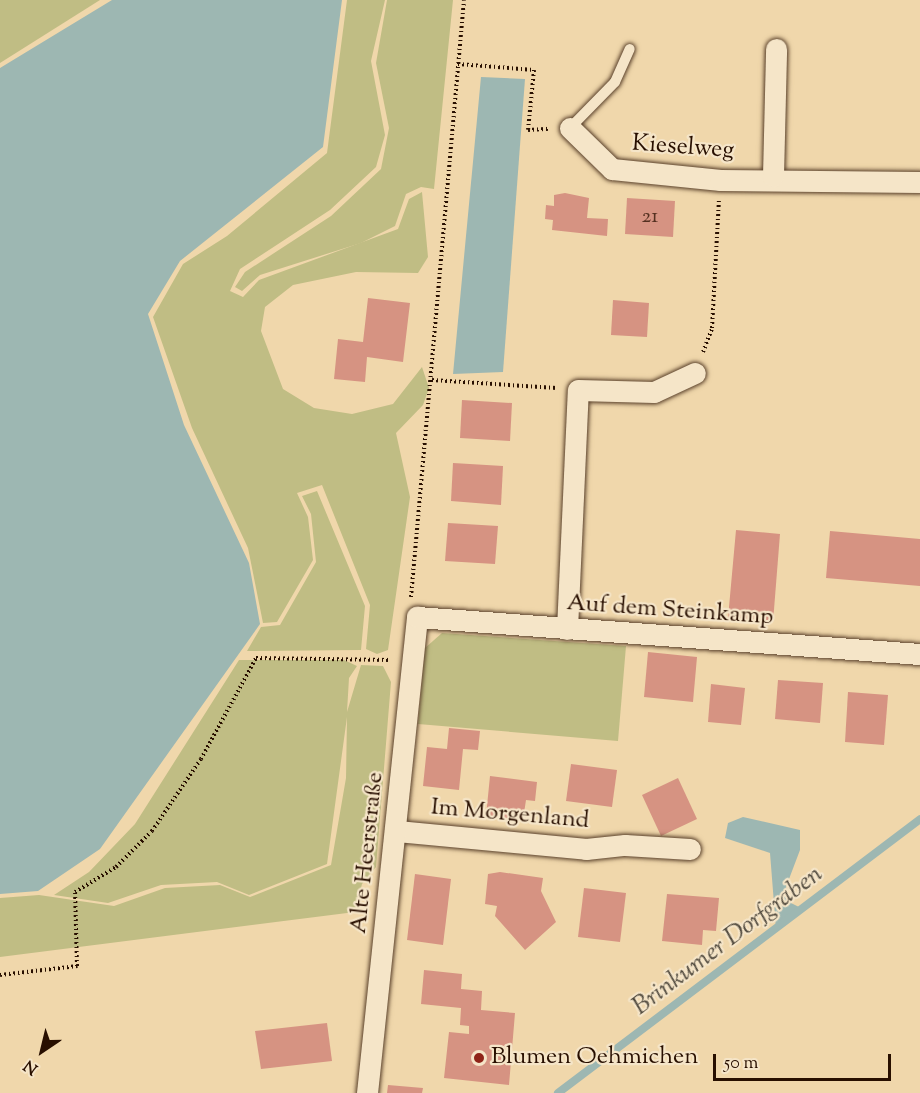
<!DOCTYPE html>
<meta charset="utf-8">
<style>
body{margin:0}
#map{position:relative;width:920px;height:1093px;overflow:hidden;background:#f0d7ab;font-family:"Sorts Mill Goudy",serif}
div>[style]{position:absolute}
[style*='--x']{left:calc(var(--x)*1px);top:calc(var(--y)*1px);width:calc(var(--w)*1px);rotate:calc(var(--a)*1deg)}
.green>*{inset:0;background:#c0bd84}
.water>*{inset:0;background:#9db7b2}
.stream>*{height:8px;margin:-4px;padding:0 4px;transform-origin:4px;border-radius:4px;background:#9db7b2}
.building>*{inset:0;background:#d69382}
.path>*{height:4px;margin-top:-2px;transform-origin:0;background:repeating-linear-gradient(90deg,#280f00 0 1.5px,transparent 0 4.5px)}
.roads{filter:drop-shadow(0 0 2px #5a412b) drop-shadow(0 0 2px #5a412b)}
.lane>*{height:10px;margin:-5px;padding:0 5px;transform-origin:5px;border-radius:5px;background:#f5e5c8}
.street>*{height:21px;margin:-10.5px;padding:0 10.5px;transform-origin:10.5px;border-radius:10.5px;background:#f5e5c8}
.dots>*{width:16px;height:16px;translate:-50% -50%;box-sizing:border-box;border:3px solid #f5e5c8;border-radius:50%}
span{translate:-50% -50%;white-space:nowrap;text-align:center;line-height:1.15;-webkit-text-stroke:4.5px #f5e5c8;paint-order:stroke}
.number-label{font-size:21px;color:#543020}
.number-label span{-webkit-text-stroke-width:0}
.street-label{font-size:24px;color:#280f00}
.poi-label{font-size:24px;color:#280f00}
.left{translate:0 -50%;text-align:left}
.water-label{font-size:26px;color:#514a3e;font-style:italic}
.north{position:absolute;left:12px;top:1021px;width:60px;height:60px;-webkit-text-stroke:4px #f5e5c8;paint-order:stroke;rotate:215deg;font-size:16px;font-weight:700;line-height:24px;text-align:center;color:#280f00}
.north::after{content:'';display:block;margin:auto;width:21px;height:27px;background:#280f00;clip-path:polygon(50% 0,100% 100%,50% 72%,0 100%)}
.scale{position:absolute;left:713px;top:1054px;width:178px;height:27px;box-sizing:border-box;border:3px solid #280f00;border-top:0;padding-left:8px;font-size:18px;line-height:21px;white-space:nowrap;color:#280f00;-webkit-text-stroke:4px #f5e5c8;paint-order:stroke}
</style>
<div id="map">
<div class="green">
<div style="clip-path:polygon(0 0,100px 0,0 63px)"></div>
<div style="clip-path:polygon(347px 0,385px 0,371px 61px,385px 135px,376px 167px,330px 210px,240px 269px,230px 291px,243px 297px,259px 280px,398px 229px,409px 199px,422px 192px,428px 257px,418px 273px,356px 272px,293px 285px,265px 307px,261px 331px,283px 389px,314px 408px,352px 414px,393px 404px,422px 367px,429px 388px,423px 405px,396px 433px,410px 497px,388px 650px,377px 654px,366px 649px,370px 605px,322px 485px,297px 493px,308px 517px,313px 560px,277px 622px,263px 623px,248px 548px,192px 428px,153px 317px,183px 264px,227px 236px,327px 153px)"></div>
<div style="clip-path:polygon(387px 0,453px 0,434px 189px,421px 187px,406px 194px,395px 226px,361px 243px,260px 275px,242px 291px,235px 287px,245px 272px,331px 216px,381px 169px,389px 128px,376px 63px)"></div>
<div style="clip-path:polygon(317px 491px,365px 606px,361px 650px,247px 651px,261px 627px,280px 625px,316px 562px,311px 514px,302px 496px)"></div>
<div style="clip-path:polygon(442px 633px,626px 646px,618px 741px,418px 724px,425px 648px)"></div>
<div style="clip-path:polygon(239px 660px,344px 660px,357px 666px,349px 678px,347px 712px,361px 665px,383px 666px,391px 682px,376px 867px,362px 884px,355px 912px,0 957px,0 898px,39px 895px,114px 906px,165px 888px,220px 885px,250px 897px,331px 865px,346px 778px,347px 717px,327px 864px,249px 895px,217px 882px,161px 885px,108px 903px,54px 895px,89px 872px,135px 824px)"></div>
</div>
<div class="water">
<div style="clip-path:polygon(112px 0,342px 0,323px 147px,180px 261px,148px 314px,184px 425px,249px 563px,260px 624px,100px 849px,38px 891px,0 894px,0 68px)"></div>
<div style="clip-path:polygon(481px 77px,525px 79px,503px 372px,453px 374px)"></div>
<div style="clip-path:polygon(743px 817px,800px 830px,800px 850px,786px 887px,791px 903px,803px 909px,776px 929px,770px 853px,725px 838px,728px 823px)"></div>
</div>
<div class="stream">
<div style="--x:558;--y:1093;--w:454;--a:-37.1"></div>
</div>
<div class="building">
<div style="clip-path:polygon(565px 193px,589px 198px,587px 218px,608px 219px,607px 236px,552px 230px,553px 220px,545px 219px,546px 205px,554px 206px,554px 195px)"></div>
<div style="clip-path:polygon(627px 198px,675px 201px,673px 237px,625px 234px)"></div>
<div style="clip-path:polygon(368px 298px,410px 303px,403px 362px,367px 357px,365px 382px,334px 379px,338px 339px,363px 342px)"></div>
<div style="clip-path:polygon(613px 300px,649px 303px,647px 337px,611px 335px)"></div>
<div style="clip-path:polygon(462px 400px,512px 403px,510px 441px,460px 438px)"></div>
<div style="clip-path:polygon(453px 463px,503px 466px,501px 505px,451px 501px)"></div>
<div style="clip-path:polygon(448px 523px,498px 526px,495px 564px,445px 561px)"></div>
<div style="clip-path:polygon(736px 530px,780px 534px,773px 622px,728px 618px)"></div>
<div style="clip-path:polygon(830px 531px,920px 539px,920px 586px,826px 578px)"></div>
<div style="clip-path:polygon(648px 652px,697px 657px,693px 702px,644px 697px)"></div>
<div style="clip-path:polygon(778px 680px,823px 683px,820px 723px,775px 719px)"></div>
<div style="clip-path:polygon(711px 684px,745px 688px,741px 725px,708px 722px)"></div>
<div style="clip-path:polygon(848px 692px,888px 695px,884px 745px,845px 742px)"></div>
<div style="clip-path:polygon(449px 728px,480px 731px,478px 750px,463px 749px,459px 790px,423px 786px,427px 747px,447px 749px)"></div>
<div style="clip-path:polygon(571px 764px,617px 770px,612px 807px,566px 801px)"></div>
<div style="clip-path:polygon(490px 776px,537px 782px,535px 801px,526px 800px,523px 820px,486px 816px)"></div>
<div style="clip-path:polygon(678px 778px,697px 819px,661px 836px,642px 795px)"></div>
<div style="clip-path:polygon(500px 872px,543px 878px,541px 891px,556px 922px,525px 950px,495px 916px,497px 906px,485px 904px,488px 874px)"></div>
<div style="clip-path:polygon(415px 874px,451px 879px,443px 945px,407px 940px)"></div>
<div style="clip-path:polygon(584px 888px,626px 893px,620px 942px,578px 937px)"></div>
<div style="clip-path:polygon(667px 894px,719px 898px,716px 931px,703px 930px,702px 945px,662px 941px)"></div>
<div style="clip-path:polygon(424px 970px,462px 974px,461px 989px,482px 991px,481px 1010px,515px 1013px,509px 1085px,444px 1078px,449px 1032px,469px 1034px,469px 1026px,460px 1025px,461px 1008px,421px 1004px)"></div>
<div style="clip-path:polygon(327px 1023px,332px 1061px,261px 1069px,255px 1031px)"></div>
<div style="clip-path:polygon(388px 1085px,423px 1088px,422px 1093px,387px 1093px)"></div>
</div>
<div class="path">
<div style="--x:458;--y:64;--w:76;--a:4.5"></div>
<div style="--x:534;--y:70;--w:60;--a:95.7"></div>
<div style="--x:528;--y:130;--w:22;--a:-3"></div>
<div style="--x:703;--y:352;--w:26;--a:-69"></div>
<div style="--x:712;--y:328;--w:128;--a:-86.9"></div>
<div style="--x:432;--y:380;--w:125;--a:3.7"></div>
<div style="--x:411;--y:597;--w:599;--a:-84.93"></div>
<div style="--x:0;--y:975;--w:78;--a:-6.7"></div>
<div style="--x:77;--y:966;--w:74;--a:-91.5"></div>
<div style="--x:75;--y:892;--w:48;--a:-31.4"></div>
<div style="--x:116;--y:867;--w:51;--a:-45"></div>
<div style="--x:152;--y:831;--w:87;--a:-55.8"></div>
<div style="--x:201;--y:759;--w:115;--a:-61.4"></div>
<div style="--x:256;--y:658;--w:135;--a:0.8"></div>
</div>
<div class="roads">
<div class="lane">
<div style="--x:570;--y:128;--w:64;--a:-45.6"></div>
<div style="--x:615;--y:82;--w:36;--a:-66"></div>
</div>
<div class="street">
<div style="--x:570;--y:128;--w:59;--a:44.3"></div>
<div style="--x:612;--y:169;--w:109;--a:5.8"></div>
<div style="--x:720;--y:180;--w:200;--a:0.6"></div>
<div style="--x:773;--y:176;--w:127;--a:-88.6"></div>
<div style="--x:567;--y:629;--w:239;--a:-87.4"></div>
<div style="--x:578;--y:390;--w:76;--a:1.5"></div>
<div style="--x:654;--y:392;--w:45;--a:-24.9"></div>
<div style="--x:397;--y:831;--w:190;--a:5.4"></div>
<div style="--x:586;--y:849;--w:39;--a:-6"></div>
<div style="--x:625;--y:845;--w:65;--a:3.5"></div>
<div style="--x:367;--y:1093;--w:479;--a:-84"></div>
<div style="--x:417;--y:617;--w:504;--a:4.21"></div>
</div>
</div>
<div class="dots">
<div style="left:479px;top:1058px;background:#8f2418"></div>
</div>
<div class="number-label">
<span style="left:650px;top:217px">21</span>
</div>
<div class="street-label">
<span style="left:683px;top:148px;rotate:4deg">Kieselweg</span>
<span style="left:670px;top:611px;rotate:4deg">Auf dem Steinkamp</span>
<span style="left:510px;top:815px;rotate:5deg">Im Morgenland</span>
<span style="left:368px;top:853px;rotate:-84deg">Alte Heerstraße</span>
</div>
<div class="poi-label">
<span class="left" style="left:491px;top:1058px">Blumen Oehmichen</span>
</div>
<div class="water-label">
<span style="left:728px;top:941px;rotate:-37deg">Brinkumer Dorfgraben</span>
</div>
<div class="north">N</div>
<div class="scale">50 m</div>
</div>
